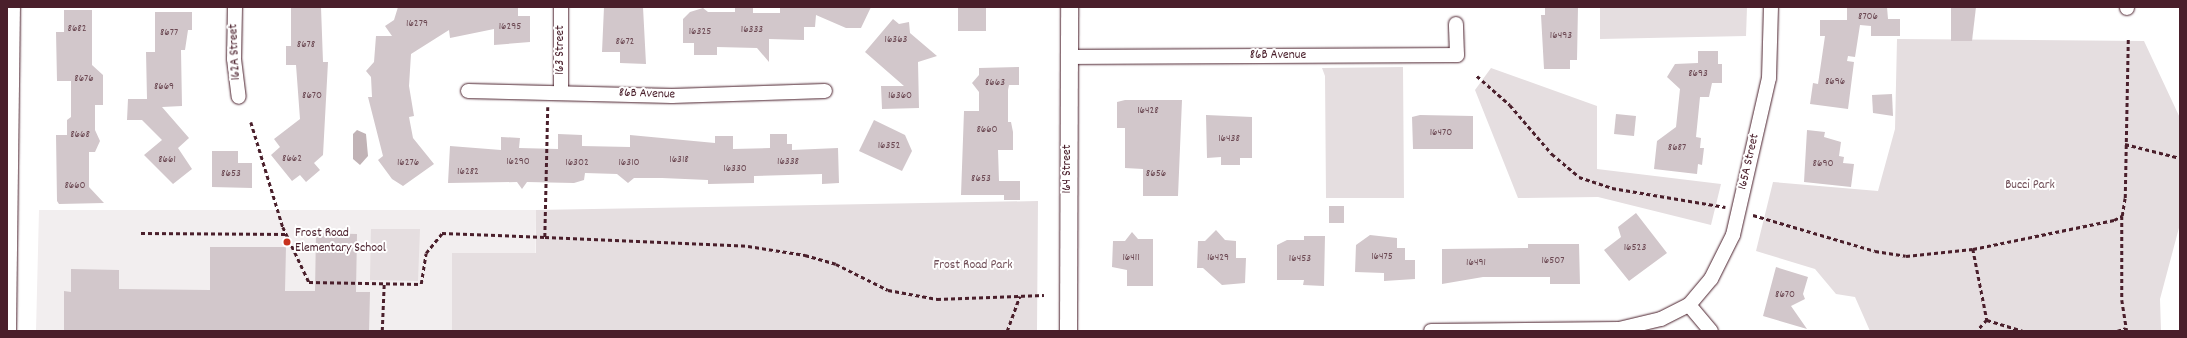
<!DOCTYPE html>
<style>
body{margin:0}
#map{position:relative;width:2187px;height:338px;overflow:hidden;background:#fff;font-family:Dekko,sans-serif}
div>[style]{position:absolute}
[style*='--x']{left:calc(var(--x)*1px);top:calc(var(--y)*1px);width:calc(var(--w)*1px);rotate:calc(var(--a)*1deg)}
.built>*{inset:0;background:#f2eeef}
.green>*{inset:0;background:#e5dee0}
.water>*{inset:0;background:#c1b3b6}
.building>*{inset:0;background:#d2c7cb}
.path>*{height:2.5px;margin-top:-1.25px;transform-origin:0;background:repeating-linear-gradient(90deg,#4a1f2b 0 4px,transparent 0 7px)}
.roads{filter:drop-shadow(0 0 1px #4a1f2b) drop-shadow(0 0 1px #4a1f2b)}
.minor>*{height:14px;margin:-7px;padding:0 7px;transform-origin:7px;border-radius:7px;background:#fff}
.tertiary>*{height:17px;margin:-8.5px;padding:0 8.5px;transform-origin:8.5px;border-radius:8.5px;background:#fff}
.dots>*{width:11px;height:11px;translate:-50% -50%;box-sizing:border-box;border:2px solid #fff;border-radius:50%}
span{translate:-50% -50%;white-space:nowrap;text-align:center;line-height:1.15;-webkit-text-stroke:4px #fff;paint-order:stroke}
.number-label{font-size:11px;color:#6c4953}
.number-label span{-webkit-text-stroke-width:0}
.street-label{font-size:13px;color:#4a1f2b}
.park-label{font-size:13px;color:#714f58}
.poi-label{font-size:13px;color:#4a1f2b}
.left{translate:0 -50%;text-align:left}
.frame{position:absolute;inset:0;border:8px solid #4a1f2b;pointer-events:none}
</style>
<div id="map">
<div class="built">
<div style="clip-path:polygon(39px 210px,536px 210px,535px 331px,36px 331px)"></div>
</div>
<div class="green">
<div style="clip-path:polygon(1600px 7px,1747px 7px,1746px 36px,1600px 39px)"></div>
<div style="clip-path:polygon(1897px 39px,2144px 41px,2180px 118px,2180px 224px,2160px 299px,2161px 331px,1870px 331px,1855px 297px,1836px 294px,1815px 269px,1756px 251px,1773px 182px,1878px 191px,1895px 129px)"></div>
<div style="clip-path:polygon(1403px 67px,1404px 198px,1326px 198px,1325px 76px,1322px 68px)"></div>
<div style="clip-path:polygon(1491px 68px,1597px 106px,1597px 169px,1721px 184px,1711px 225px,1598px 197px,1518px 198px,1475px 90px)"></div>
<div style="clip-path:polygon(1038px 201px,1037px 331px,452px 331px,452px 253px,536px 253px,536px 210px)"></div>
<div style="clip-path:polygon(371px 229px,420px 229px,418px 281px,370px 280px)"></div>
</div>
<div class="water">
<div style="clip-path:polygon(357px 130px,366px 134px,368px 156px,360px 165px,353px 159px,353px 134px)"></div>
</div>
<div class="building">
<div style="clip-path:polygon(291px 7px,321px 7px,323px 62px,328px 62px,323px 155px,314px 163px,320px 170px,306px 182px,300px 175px,292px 181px,271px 155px,280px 147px,274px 139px,300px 119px,296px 65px,286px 65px,286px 46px,291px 46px)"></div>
<div style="clip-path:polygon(398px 7px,518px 7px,518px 16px,530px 16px,530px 42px,494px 45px,494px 29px,450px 38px,449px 30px,411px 54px,409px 86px,414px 116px,409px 117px,413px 138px,434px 164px,403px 186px,392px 179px,378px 160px,383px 156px,368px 97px,372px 97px,371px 77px,366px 71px,374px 62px,376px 36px,392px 36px,385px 26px,394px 20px)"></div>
<div style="clip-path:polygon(604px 7px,643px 7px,646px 64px,620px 63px,620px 52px,602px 52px)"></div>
<div style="clip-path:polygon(735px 7px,753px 7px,753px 13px,780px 13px,780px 7px,871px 7px,861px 28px,846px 28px,816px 15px,815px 27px,804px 27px,804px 40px,769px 39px,769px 62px,757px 48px,717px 47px,717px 55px,694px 55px,694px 43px,683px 43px,683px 19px,690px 12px,703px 8px,708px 12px,735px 12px)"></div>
<div style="clip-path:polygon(958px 7px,986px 8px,986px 31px,958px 31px)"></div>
<div style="clip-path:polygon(1545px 7px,1578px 7px,1577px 60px,1570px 60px,1570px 69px,1544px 69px,1541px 15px,1545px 15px)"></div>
<div style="clip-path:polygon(1847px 7px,1887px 7px,1888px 19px,1900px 19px,1900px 36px,1871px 36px,1871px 26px,1860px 25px,1855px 57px,1848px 56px,1847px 61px,1854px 62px,1848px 109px,1810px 104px,1813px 83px,1818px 84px,1825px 36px,1820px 36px,1820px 20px,1847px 20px)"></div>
<div style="clip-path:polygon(1951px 7px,1976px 7px,1972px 41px,1951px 41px)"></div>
<div style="clip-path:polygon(64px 10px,92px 10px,92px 65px,103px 75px,103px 105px,95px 105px,95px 130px,100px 141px,95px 152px,89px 152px,89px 187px,104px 203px,59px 204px,57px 201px,56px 135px,67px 135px,67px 120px,71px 117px,71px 81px,57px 81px,56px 32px,64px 32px)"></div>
<div style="clip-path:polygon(155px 12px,192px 12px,192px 30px,188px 30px,185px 50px,181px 50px,182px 106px,162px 107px,189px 138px,178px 148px,192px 169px,173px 184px,144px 155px,162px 140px,142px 120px,127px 120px,128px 99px,147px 99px,146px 52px,155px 52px)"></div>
<div style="clip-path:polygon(893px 19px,899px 24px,909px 22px,910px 33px,937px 56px,918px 62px,919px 108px,882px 109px,881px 86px,904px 86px,865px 52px)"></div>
<div style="clip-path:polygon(1698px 51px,1718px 51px,1718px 64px,1722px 64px,1722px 83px,1712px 83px,1709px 97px,1700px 97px,1696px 137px,1701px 138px,1700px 148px,1704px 148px,1702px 165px,1698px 164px,1697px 174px,1654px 169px,1657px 141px,1676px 127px,1680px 89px,1667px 77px,1675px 64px,1698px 63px)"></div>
<div style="clip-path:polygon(1019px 67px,1019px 85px,1009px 85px,1008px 90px,1008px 122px,1011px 122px,1013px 132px,1013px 150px,998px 150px,999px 181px,1020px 181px,1020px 200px,1004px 200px,1004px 195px,961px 195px,964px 111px,979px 111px,979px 92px,972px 83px,979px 75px,979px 68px)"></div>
<div style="clip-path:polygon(1892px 94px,1893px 116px,1873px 113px,1872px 95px)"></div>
<div style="clip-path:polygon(1125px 100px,1182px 100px,1178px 196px,1143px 196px,1143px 169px,1125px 168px,1125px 128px,1117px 128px,1117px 102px)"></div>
<div style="clip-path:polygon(1616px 114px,1636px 116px,1634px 136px,1614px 134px)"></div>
<div style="clip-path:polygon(1206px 115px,1252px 117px,1252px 158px,1240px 158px,1240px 165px,1221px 165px,1221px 157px,1207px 158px)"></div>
<div style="clip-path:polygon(1420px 115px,1473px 116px,1473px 149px,1413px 149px,1412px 117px)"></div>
<div style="clip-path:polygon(874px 120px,905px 135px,912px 151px,902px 171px,859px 151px)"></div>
<div style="clip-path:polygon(1807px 130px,1825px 132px,1824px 137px,1841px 142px,1839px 156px,1844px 157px,1843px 163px,1854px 164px,1851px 187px,1804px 182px)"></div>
<div style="clip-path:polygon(558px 134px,582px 135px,582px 146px,630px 147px,630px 135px,715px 143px,715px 136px,733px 136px,733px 149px,770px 148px,770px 134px,787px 134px,787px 144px,792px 144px,792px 150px,838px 148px,839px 183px,822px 184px,822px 174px,754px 176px,754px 183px,708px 184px,708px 180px,662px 178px,634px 178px,628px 183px,617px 174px,585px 173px,584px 180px,574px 183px,527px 182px,522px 189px,517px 182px,448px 183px,450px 146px,501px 150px,501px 137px,520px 138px,519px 148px,558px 149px)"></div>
<div style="clip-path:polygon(212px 151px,238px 151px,238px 163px,252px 163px,252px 188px,212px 187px)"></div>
<div style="clip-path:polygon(1329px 206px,1344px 206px,1344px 223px,1329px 223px)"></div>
<div style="clip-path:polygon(1636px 213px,1667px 253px,1629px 281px,1604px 250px,1621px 237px,1618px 227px)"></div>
<div style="clip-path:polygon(1216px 230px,1225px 240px,1236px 241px,1236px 258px,1246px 258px,1245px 283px,1222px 285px,1203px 268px,1197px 268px,1198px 241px,1205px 241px)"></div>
<div style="clip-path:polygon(1132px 232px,1138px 239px,1153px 239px,1153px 286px,1127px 286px,1127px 270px,1112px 267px,1113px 241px,1125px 241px)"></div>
<div style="clip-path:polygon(316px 233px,357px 234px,356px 292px,370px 292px,369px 331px,64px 331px,64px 291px,71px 292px,71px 269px,119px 270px,119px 289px,210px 290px,210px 247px,286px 247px,285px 291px,315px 291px)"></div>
<div style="clip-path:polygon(1370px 235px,1397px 238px,1397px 248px,1405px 248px,1405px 260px,1415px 260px,1415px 279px,1384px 281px,1384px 273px,1355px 272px,1356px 245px)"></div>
<div style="clip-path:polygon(1304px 236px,1325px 236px,1324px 286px,1303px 285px,1304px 280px,1277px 280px,1277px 245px,1287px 240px,1304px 240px)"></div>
<div style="clip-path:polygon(1528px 244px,1579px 244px,1580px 284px,1550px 284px,1550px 277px,1483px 277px,1442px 284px,1442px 249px,1528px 248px)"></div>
<div style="clip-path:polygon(1776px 267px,1808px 277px,1803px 294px,1805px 299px,1791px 306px,1807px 329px,1763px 316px)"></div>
</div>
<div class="path">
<div style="--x:1477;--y:76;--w:44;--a:41.3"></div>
<div style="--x:1510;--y:105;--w:65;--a:49.4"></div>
<div style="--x:1552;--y:154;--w:35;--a:40"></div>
<div style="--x:1579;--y:177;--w:35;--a:18"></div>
<div style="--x:1612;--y:188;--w:115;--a:9.5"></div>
<div style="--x:548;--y:107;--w:130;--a:91.3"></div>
<div style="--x:545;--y:237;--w:203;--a:2.5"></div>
<div style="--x:748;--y:246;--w:58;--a:9"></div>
<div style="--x:805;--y:255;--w:32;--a:16"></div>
<div style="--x:836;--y:264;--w:58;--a:26.6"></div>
<div style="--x:888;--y:290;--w:50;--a:10.4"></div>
<div style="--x:937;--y:299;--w:107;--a:-2.1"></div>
<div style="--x:251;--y:122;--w:110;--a:73.1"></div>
<div style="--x:283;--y:227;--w:61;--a:64.7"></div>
<div style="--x:309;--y:282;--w:112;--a:1"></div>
<div style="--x:421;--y:284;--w:31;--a:-81"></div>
<div style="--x:426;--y:253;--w:26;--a:-51"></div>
<div style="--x:442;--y:233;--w:103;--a:2.2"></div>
<div style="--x:2125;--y:144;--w:57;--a:14.3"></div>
<div style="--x:1753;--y:215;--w:127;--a:16.4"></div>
<div style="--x:1875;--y:251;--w:31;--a:9"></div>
<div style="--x:1906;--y:256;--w:67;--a:-6"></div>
<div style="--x:1973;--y:249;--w:144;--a:-11.6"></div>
<div style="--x:2114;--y:220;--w:9;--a:-27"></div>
<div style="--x:2122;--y:216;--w:18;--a:-81"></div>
<div style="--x:2125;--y:198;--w:159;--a:-88.9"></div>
<div style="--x:2122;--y:216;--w:84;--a:90"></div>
<div style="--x:2122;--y:300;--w:31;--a:81"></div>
<div style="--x:141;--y:233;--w:145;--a:0.4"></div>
<div style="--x:1973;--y:249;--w:72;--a:78.8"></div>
<div style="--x:1987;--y:320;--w:15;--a:132"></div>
<div style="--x:1987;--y:320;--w:37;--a:17"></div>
<div style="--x:382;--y:331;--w:48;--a:-87.6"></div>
<div style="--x:1007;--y:331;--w:37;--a:-70"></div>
<div style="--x:2117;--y:331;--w:9;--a:-18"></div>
</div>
<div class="roads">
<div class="minor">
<div style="--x:235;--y:7;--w:52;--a:91.1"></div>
<div style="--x:234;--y:59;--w:38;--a:83"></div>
<div style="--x:2127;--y:7;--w:1;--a:90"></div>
<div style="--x:1069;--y:57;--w:388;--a:-0.3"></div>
<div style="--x:1457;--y:55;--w:31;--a:-92"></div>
<div style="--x:468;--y:91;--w:204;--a:1.4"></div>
<div style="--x:672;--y:96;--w:153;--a:-1.9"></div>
<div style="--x:561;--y:92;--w:85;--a:-90"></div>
<div style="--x:1689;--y:305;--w:34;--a:50"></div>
<div style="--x:9;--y:331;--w:324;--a:-89.3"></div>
<div style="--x:1431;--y:331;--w:188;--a:-0.6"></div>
<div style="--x:1619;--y:329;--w:43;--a:-13.4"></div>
<div style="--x:1661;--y:319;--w:31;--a:-27"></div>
<div style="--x:1689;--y:305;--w:34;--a:-50"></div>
<div style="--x:1711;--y:279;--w:49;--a:-63.4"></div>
<div style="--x:1733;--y:235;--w:161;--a:-77.1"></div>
<div style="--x:1769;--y:78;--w:71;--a:-88.4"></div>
</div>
<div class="tertiary">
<div style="--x:1068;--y:331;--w:324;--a:-89.8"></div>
</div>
</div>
<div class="dots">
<div style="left:287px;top:242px;background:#c8321e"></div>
</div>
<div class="number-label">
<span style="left:1868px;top:17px">8706</span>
<span style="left:417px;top:24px">16279</span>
<span style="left:510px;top:27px">16295</span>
<span style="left:77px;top:29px">8682</span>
<span style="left:752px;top:30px">16333</span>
<span style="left:700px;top:32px">16325</span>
<span style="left:169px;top:33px">8677</span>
<span style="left:1561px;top:36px">16493</span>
<span style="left:896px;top:40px">16363</span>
<span style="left:625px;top:42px">8672</span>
<span style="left:306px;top:45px">8678</span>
<span style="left:1698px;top:74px">8693</span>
<span style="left:84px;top:79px">8676</span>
<span style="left:1835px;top:82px">8696</span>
<span style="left:995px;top:83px">8663</span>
<span style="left:164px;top:87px">8669</span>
<span style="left:312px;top:96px">8670</span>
<span style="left:900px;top:96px">16360</span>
<span style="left:1148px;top:111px">16428</span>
<span style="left:987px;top:130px">8660</span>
<span style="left:1441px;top:133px">16470</span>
<span style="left:80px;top:135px">8668</span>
<span style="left:1229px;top:139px">16438</span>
<span style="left:889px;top:146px">16352</span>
<span style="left:1677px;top:148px">8687</span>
<span style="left:292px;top:159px">8662</span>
<span style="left:167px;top:160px">8661</span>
<span style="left:679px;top:160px">16318</span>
<span style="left:518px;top:162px">16290</span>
<span style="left:788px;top:162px">16338</span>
<span style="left:408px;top:163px">16276</span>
<span style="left:577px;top:163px">16302</span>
<span style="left:629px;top:163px">16310</span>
<span style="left:1823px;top:164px">8690</span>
<span style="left:735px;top:169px">16330</span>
<span style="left:468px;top:172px">16282</span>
<span style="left:231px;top:174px">8653</span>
<span style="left:1156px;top:174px">8656</span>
<span style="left:981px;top:179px">8653</span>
<span style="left:75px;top:186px">8660</span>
<span style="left:1635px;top:248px">16523</span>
<span style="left:1382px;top:257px">16475</span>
<span style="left:1131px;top:258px">16411</span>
<span style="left:1218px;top:258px">16429</span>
<span style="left:1300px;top:259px">16453</span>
<span style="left:1553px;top:261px">16507</span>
<span style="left:1476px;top:263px">16491</span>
<span style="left:1785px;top:295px">8670</span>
</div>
<div class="street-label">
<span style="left:561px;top:50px;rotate:-90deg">163 Street</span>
<span style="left:236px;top:52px;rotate:-93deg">162A Street</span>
<span style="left:1278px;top:56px">86B Avenue</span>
<span style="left:647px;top:95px;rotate:2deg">86B Avenue</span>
<span style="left:1750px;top:162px;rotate:-77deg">165A Street</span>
<span style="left:1068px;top:169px;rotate:-90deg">164 Street</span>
</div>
<div class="park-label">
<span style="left:2030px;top:186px">Bucci Park</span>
<span style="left:973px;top:266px">Frost Road Park</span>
</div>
<div class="poi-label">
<span class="left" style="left:295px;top:242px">Frost Road<br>Elementary School</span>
</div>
<div class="frame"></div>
</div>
